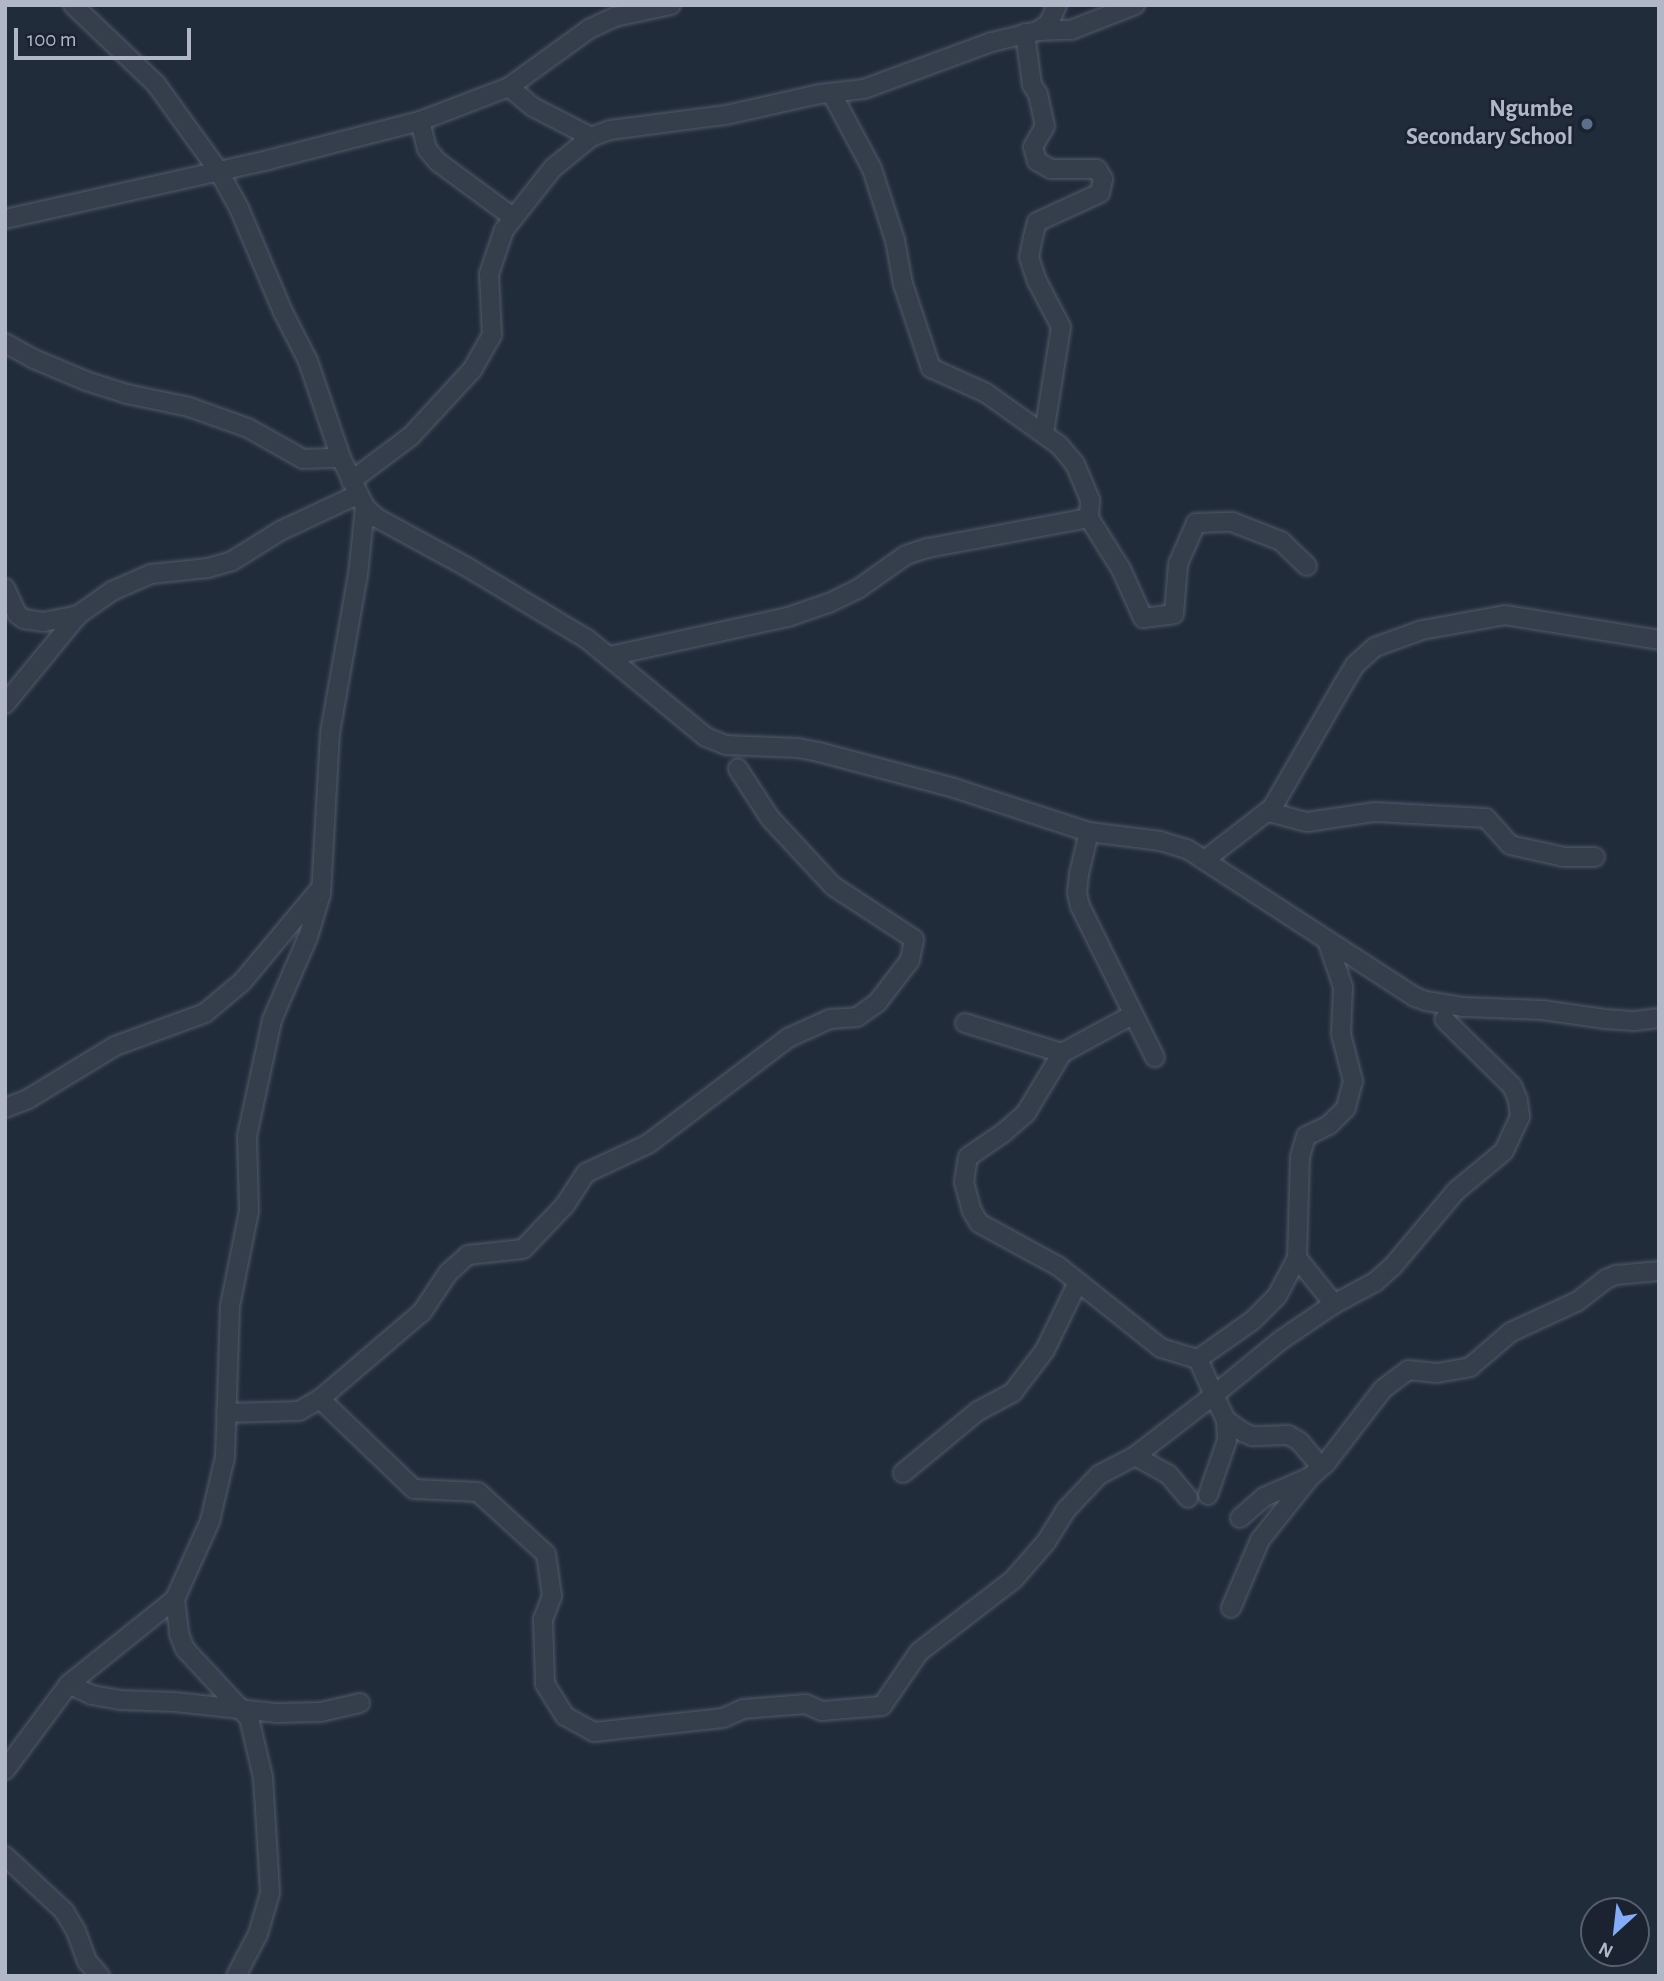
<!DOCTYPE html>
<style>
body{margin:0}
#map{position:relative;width:1664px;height:1981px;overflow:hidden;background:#212c3b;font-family:"Alegreya Sans",sans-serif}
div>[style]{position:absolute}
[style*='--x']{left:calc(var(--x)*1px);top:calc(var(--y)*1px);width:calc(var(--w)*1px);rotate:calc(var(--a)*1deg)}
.roads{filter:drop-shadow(0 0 2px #535b69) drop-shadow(0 0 2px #535b69)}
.minor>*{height:18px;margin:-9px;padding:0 9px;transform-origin:9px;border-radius:9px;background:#353e4b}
.dots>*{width:19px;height:19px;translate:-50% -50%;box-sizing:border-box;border:4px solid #1b2330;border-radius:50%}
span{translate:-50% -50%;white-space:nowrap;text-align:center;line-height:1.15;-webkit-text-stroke:5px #1b2330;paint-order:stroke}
.poi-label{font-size:24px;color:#b0b8c7;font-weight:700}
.right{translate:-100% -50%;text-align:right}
.frame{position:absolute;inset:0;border:7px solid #b0b8c7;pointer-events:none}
.north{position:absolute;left:1580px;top:1897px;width:70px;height:70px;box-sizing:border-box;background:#1b2330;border:2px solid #575f6c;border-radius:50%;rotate:207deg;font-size:19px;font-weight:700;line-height:28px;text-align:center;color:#b0b8c7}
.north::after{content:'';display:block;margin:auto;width:24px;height:32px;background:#83adfa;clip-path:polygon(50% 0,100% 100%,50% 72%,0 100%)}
.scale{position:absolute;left:14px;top:28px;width:177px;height:32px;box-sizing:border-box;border:4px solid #b0b8c7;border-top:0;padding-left:9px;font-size:21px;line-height:24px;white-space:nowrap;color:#b0b8c7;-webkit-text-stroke:5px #1b2330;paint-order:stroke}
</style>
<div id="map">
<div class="roads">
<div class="minor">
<div style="--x:73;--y:5;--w:115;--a:43.6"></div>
<div style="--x:156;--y:84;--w:106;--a:54.2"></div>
<div style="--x:218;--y:170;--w:43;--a:61.1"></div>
<div style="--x:239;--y:208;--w:113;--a:67.1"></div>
<div style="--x:283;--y:312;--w:55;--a:63"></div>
<div style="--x:308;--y:361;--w:102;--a:71.2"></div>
<div style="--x:341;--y:458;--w:55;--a:63.9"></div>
<div style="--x:365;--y:507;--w:16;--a:43"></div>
<div style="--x:377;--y:518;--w:102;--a:28.6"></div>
<div style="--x:467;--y:567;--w:140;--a:31"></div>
<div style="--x:587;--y:639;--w:154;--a:39.5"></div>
<div style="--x:706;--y:737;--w:22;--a:22"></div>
<div style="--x:726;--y:745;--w:72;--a:2.4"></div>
<div style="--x:798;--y:748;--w:21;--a:11"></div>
<div style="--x:819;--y:752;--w:140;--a:14.9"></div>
<div style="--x:954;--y:788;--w:142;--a:18.1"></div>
<div style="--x:1089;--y:832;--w:72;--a:7.2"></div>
<div style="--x:1160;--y:841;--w:28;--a:17"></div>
<div style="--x:1187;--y:849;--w:272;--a:33"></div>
<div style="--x:1415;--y:997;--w:12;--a:20"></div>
<div style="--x:1426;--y:1001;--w:37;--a:9"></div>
<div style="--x:1463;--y:1007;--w:79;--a:2.2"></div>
<div style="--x:1542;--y:1010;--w:64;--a:8.1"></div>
<div style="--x:1605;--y:1019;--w:29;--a:4"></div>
<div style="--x:1634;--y:1021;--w:25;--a:-7"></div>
<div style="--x:1038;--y:31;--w:14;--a:-36"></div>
<div style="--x:1049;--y:23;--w:20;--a:-66"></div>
<div style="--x:1025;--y:33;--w:52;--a:82.3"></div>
<div style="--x:1032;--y:85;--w:11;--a:56"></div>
<div style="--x:1038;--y:94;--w:33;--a:78"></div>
<div style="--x:1045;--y:126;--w:24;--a:120"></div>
<div style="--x:1033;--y:147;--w:15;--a:74"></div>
<div style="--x:1037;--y:161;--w:16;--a:30"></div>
<div style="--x:1051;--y:169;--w:46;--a:0"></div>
<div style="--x:1097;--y:169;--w:12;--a:59"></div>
<div style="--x:1103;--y:179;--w:14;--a:102"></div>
<div style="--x:1100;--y:193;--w:69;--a:155.3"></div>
<div style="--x:1037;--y:222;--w:16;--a:105"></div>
<div style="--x:1033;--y:237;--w:20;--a:101"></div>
<div style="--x:1029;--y:257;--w:25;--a:72"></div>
<div style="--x:1037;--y:281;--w:52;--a:62.4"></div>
<div style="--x:1061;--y:327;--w:107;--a:99.1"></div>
<div style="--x:509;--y:87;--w:31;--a:40"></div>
<div style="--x:533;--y:107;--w:65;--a:27.3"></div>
<div style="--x:832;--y:94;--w:85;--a:61.9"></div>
<div style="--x:872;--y:169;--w:75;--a:72.1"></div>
<div style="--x:895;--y:240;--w:45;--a:79.7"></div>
<div style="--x:903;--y:284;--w:89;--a:71.6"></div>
<div style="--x:931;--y:368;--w:60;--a:24.4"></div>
<div style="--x:986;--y:393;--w:90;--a:35.5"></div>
<div style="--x:1059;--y:445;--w:25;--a:50"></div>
<div style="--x:1075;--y:464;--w:39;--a:67"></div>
<div style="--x:1090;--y:500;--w:18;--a:93"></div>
<div style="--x:1089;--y:518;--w:60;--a:57.9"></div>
<div style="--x:1121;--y:569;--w:54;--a:65.8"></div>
<div style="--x:1143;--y:618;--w:31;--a:-7"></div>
<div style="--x:1174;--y:614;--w:50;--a:-85.4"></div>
<div style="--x:1178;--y:564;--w:45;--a:-66.3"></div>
<div style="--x:1196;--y:523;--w:36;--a:-2"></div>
<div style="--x:1232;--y:522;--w:53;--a:21.2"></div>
<div style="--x:1281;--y:541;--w:36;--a:44"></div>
<div style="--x:420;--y:121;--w:29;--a:76"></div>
<div style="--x:427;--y:149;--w:17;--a:50"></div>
<div style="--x:438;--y:162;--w:94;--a:36.4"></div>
<div style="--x:5;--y:219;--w:270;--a:-12.6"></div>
<div style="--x:268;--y:160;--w:157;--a:-14.4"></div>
<div style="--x:420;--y:121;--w:95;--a:-20.9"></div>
<div style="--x:509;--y:87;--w:99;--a:-35.9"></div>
<div style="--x:589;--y:29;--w:29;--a:-25"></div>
<div style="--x:615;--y:17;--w:57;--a:-12.1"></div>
<div style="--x:5;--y:343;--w:33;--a:29"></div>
<div style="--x:34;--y:359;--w:56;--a:22.9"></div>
<div style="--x:86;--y:381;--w:43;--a:17.6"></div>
<div style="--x:127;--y:394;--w:63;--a:11.8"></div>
<div style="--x:189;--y:407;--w:63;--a:19.6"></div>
<div style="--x:248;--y:428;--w:63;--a:29.4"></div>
<div style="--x:303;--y:459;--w:38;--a:-2"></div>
<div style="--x:351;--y:481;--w:75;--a:-36.9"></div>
<div style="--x:411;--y:436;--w:90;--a:-47.3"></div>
<div style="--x:472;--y:370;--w:40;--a:-60.3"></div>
<div style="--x:492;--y:335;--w:61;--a:-92.8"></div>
<div style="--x:489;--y:274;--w:46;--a:-71.2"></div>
<div style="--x:504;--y:230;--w:79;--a:-51.7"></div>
<div style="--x:553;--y:168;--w:49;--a:-39.2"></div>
<div style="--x:591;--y:137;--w:20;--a:-20"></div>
<div style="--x:610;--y:130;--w:117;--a:-7.4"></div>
<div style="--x:726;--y:115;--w:96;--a:-12.6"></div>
<div style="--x:820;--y:94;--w:44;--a:-6.5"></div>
<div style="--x:864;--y:89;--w:136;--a:-20.2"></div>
<div style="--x:992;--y:42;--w:47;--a:-13.4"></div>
<div style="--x:1038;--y:31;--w:33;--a:-2"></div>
<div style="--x:1071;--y:30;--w:69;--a:-21.3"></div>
<div style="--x:5;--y:588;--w:29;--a:65"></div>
<div style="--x:17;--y:614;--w:9;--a:36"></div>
<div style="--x:24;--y:619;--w:19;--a:9"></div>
<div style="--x:43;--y:622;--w:36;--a:-11"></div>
<div style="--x:610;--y:656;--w:182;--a:-12.4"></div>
<div style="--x:788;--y:617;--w:43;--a:-18.9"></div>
<div style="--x:829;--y:603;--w:32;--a:-26"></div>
<div style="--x:858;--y:589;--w:59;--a:-35.3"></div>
<div style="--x:906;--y:555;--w:23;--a:-18"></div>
<div style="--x:928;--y:548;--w:164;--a:-10.6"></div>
<div style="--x:5;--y:704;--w:115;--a:-50.6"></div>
<div style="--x:78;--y:615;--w:42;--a:-35.2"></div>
<div style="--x:112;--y:591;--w:43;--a:-23.6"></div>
<div style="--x:151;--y:574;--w:57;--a:-6"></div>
<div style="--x:208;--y:568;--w:25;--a:-16"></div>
<div style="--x:232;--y:561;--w:57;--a:-32"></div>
<div style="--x:280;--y:531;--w:85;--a:-25.1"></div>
<div style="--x:1269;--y:812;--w:39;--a:15"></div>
<div style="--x:1307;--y:822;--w:69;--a:-8.4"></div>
<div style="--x:1375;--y:812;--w:111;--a:3.1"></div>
<div style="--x:1486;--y:818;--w:36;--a:48"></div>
<div style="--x:1510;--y:845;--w:55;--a:12.5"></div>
<div style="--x:1564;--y:857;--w:31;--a:0"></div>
<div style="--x:1089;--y:832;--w:43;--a:103.4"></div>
<div style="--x:1079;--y:874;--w:19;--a:96"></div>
<div style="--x:1077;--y:893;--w:13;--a:77"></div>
<div style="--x:1080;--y:906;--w:169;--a:63.7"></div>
<div style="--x:1206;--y:859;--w:83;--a:-37.7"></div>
<div style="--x:1272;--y:808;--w:142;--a:-60"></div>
<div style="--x:1343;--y:685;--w:23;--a:-59"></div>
<div style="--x:1355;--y:665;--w:27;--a:-42"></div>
<div style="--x:1375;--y:647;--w:50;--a:-19.9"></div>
<div style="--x:1422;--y:630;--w:84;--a:-10.2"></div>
<div style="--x:1505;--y:615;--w:156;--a:9.2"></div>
<div style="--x:1327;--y:940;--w:50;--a:71.2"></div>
<div style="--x:1343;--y:987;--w:47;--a:92.4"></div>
<div style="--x:1341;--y:1034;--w:49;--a:75.7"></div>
<div style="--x:1353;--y:1081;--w:28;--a:105"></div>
<div style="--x:1346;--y:1108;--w:24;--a:135"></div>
<div style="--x:1329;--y:1125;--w:25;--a:154"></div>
<div style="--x:1306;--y:1136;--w:22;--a:106"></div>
<div style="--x:1300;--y:1157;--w:101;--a:91.7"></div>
<div style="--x:1297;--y:1258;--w:59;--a:51.2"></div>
<div style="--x:965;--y:1023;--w:102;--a:17.2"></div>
<div style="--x:1062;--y:1053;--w:80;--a:-28.5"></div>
<div style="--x:1062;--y:1053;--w:70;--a:121"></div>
<div style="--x:1026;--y:1113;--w:30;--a:139"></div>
<div style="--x:1003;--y:1133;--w:42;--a:145.6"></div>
<div style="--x:968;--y:1157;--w:25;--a:99"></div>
<div style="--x:964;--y:1182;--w:30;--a:75"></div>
<div style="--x:972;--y:1211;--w:14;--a:60"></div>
<div style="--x:979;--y:1223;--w:90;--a:28.6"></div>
<div style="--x:1058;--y:1266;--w:132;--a:38.5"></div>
<div style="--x:1161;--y:1348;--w:39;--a:17"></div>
<div style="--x:1198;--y:1359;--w:67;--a:-35.3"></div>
<div style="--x:1253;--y:1320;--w:34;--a:-45"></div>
<div style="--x:1277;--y:1296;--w:43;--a:-62.2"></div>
<div style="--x:5;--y:1108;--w:25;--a:-21"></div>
<div style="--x:28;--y:1099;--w:102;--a:-31.3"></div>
<div style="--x:115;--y:1046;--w:96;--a:-20.1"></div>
<div style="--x:205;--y:1013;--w:48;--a:-40"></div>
<div style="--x:242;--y:982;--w:119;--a:-50.1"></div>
<div style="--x:320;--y:1399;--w:130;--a:43.8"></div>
<div style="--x:414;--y:1489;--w:64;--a:2.7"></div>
<div style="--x:478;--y:1492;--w:92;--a:42.4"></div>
<div style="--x:546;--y:1554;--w:42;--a:81.9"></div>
<div style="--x:552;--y:1596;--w:25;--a:111"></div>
<div style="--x:543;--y:1619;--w:65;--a:88.2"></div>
<div style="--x:545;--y:1684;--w:38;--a:58"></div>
<div style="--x:565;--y:1716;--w:33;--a:29"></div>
<div style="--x:594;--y:1732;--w:130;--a:-6.2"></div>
<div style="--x:723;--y:1718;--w:22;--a:-24"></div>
<div style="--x:743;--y:1709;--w:63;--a:-4.5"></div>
<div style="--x:806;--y:1704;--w:17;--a:24"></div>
<div style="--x:822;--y:1711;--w:60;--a:-4.8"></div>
<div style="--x:882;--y:1706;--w:65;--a:-55.6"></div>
<div style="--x:919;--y:1652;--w:118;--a:-37.5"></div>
<div style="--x:1013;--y:1580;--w:50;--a:-49"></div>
<div style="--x:1046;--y:1542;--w:36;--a:-58"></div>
<div style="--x:1065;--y:1511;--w:50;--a:-46.6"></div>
<div style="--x:1099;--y:1475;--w:41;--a:-27.8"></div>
<div style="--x:1135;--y:1456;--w:100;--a:-37.7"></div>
<div style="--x:1214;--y:1395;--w:39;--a:-114"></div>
<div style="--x:226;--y:1413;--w:73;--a:-1.6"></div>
<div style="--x:299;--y:1411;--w:24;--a:-30"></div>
<div style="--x:320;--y:1399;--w:134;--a:-40.5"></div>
<div style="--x:422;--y:1312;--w:47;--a:-56.3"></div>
<div style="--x:448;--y:1273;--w:27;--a:-42"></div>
<div style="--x:468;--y:1255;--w:55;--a:-6.2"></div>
<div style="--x:523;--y:1249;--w:61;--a:-46.3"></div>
<div style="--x:565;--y:1205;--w:38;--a:-57"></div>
<div style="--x:586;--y:1173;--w:68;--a:-25.1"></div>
<div style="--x:648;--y:1144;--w:176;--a:-37.1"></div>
<div style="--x:788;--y:1038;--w:46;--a:-24.3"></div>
<div style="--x:830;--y:1019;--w:27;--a:-4"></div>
<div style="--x:857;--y:1017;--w:24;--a:-35"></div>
<div style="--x:877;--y:1003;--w:54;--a:-52.5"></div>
<div style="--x:910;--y:960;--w:21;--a:-79"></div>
<div style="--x:914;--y:939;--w:97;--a:-146.8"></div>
<div style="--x:833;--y:886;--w:93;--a:-132.8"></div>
<div style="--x:770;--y:818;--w:59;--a:-123.1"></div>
<div style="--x:1135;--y:1456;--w:38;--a:29"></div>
<div style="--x:1168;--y:1474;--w:31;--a:50"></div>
<div style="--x:1321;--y:1467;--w:34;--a:-130"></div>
<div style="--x:1299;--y:1441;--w:13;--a:-151"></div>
<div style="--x:1288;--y:1435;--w:36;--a:178"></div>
<div style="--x:1252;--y:1436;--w:10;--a:-156"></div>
<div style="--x:1243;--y:1432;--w:21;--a:-145"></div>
<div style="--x:1226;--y:1420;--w:28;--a:-116"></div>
<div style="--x:1214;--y:1395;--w:87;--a:-39.4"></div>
<div style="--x:1281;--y:1340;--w:64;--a:-34.2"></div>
<div style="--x:1334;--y:1304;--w:47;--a:-28.2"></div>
<div style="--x:1375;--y:1282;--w:24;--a:-42"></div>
<div style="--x:1393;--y:1266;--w:98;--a:-50"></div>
<div style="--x:1456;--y:1191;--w:62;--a:-39.8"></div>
<div style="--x:1504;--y:1151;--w:38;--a:-65"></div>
<div style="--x:1520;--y:1117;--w:17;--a:-97"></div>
<div style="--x:1518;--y:1100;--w:15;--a:-113"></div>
<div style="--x:1512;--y:1086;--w:95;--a:-135.4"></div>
<div style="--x:903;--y:1473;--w:97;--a:-39.6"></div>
<div style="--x:978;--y:1411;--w:40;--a:-28"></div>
<div style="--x:1013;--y:1392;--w:53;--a:-52.7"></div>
<div style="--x:1045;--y:1350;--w:73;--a:-64.1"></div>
<div style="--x:1208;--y:1495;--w:58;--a:-70.9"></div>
<div style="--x:1227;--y:1440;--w:20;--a:-93"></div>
<div style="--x:1240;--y:1518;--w:32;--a:-41"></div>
<div style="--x:1264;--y:1497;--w:50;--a:-23.5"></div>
<div style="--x:1310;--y:1477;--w:21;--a:-41"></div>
<div style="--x:1326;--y:1463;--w:93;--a:-52.4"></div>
<div style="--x:1383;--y:1389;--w:31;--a:-37"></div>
<div style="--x:1408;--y:1370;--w:29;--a:6"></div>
<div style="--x:1437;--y:1373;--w:34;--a:-10"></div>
<div style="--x:1470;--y:1367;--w:54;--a:-40.5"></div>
<div style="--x:1511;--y:1332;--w:74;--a:-24.8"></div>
<div style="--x:1578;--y:1301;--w:36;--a:-38"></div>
<div style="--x:1606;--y:1279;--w:11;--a:-22"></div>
<div style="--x:1616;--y:1275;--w:43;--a:-5.3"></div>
<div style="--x:175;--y:1599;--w:35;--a:83"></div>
<div style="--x:179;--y:1634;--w:16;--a:68"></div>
<div style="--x:185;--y:1649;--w:94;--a:47.2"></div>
<div style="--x:249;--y:1718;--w:61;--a:76.7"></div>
<div style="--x:263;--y:1777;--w:116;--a:86.5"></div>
<div style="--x:270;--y:1893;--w:43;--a:106.3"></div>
<div style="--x:258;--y:1934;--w:47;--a:117.6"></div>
<div style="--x:1231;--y:1608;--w:74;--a:-66.9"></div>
<div style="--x:1260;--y:1540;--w:80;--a:-51.6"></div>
<div style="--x:69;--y:1684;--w:25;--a:26"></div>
<div style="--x:92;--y:1695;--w:27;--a:10"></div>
<div style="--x:119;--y:1700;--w:56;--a:2"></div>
<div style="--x:175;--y:1702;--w:103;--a:6.2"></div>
<div style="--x:277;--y:1713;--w:44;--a:-1.3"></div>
<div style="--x:321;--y:1712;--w:40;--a:-13"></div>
<div style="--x:5;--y:1770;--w:107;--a:-53.3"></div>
<div style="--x:69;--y:1684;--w:136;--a:-38.7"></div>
<div style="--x:175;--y:1599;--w:85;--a:-65.8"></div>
<div style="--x:210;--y:1521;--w:66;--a:-76.8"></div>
<div style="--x:225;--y:1457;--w:151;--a:-88.1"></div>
<div style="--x:230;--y:1306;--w:97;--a:-78.7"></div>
<div style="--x:249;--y:1211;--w:75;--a:-91.5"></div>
<div style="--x:247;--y:1136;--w:119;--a:-77.8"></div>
<div style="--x:272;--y:1020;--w:90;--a:-66.6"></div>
<div style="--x:308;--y:937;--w:45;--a:-73.2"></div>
<div style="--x:321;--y:894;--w:161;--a:-86.8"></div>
<div style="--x:330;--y:733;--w:160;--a:-80"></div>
<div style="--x:358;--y:575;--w:68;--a:-84.1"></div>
<div style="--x:5;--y:1856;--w:81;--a:43"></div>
<div style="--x:64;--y:1911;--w:23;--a:59"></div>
<div style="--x:76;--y:1931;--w:32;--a:70"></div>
<div style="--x:87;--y:1961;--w:20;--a:49"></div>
</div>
</div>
<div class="dots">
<div style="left:1587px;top:124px;background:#5c6f8a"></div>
</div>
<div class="poi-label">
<span class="right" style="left:1573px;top:124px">Ngumbe<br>Secondary School</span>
</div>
<div class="frame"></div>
<div class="north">N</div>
<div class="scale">100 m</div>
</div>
